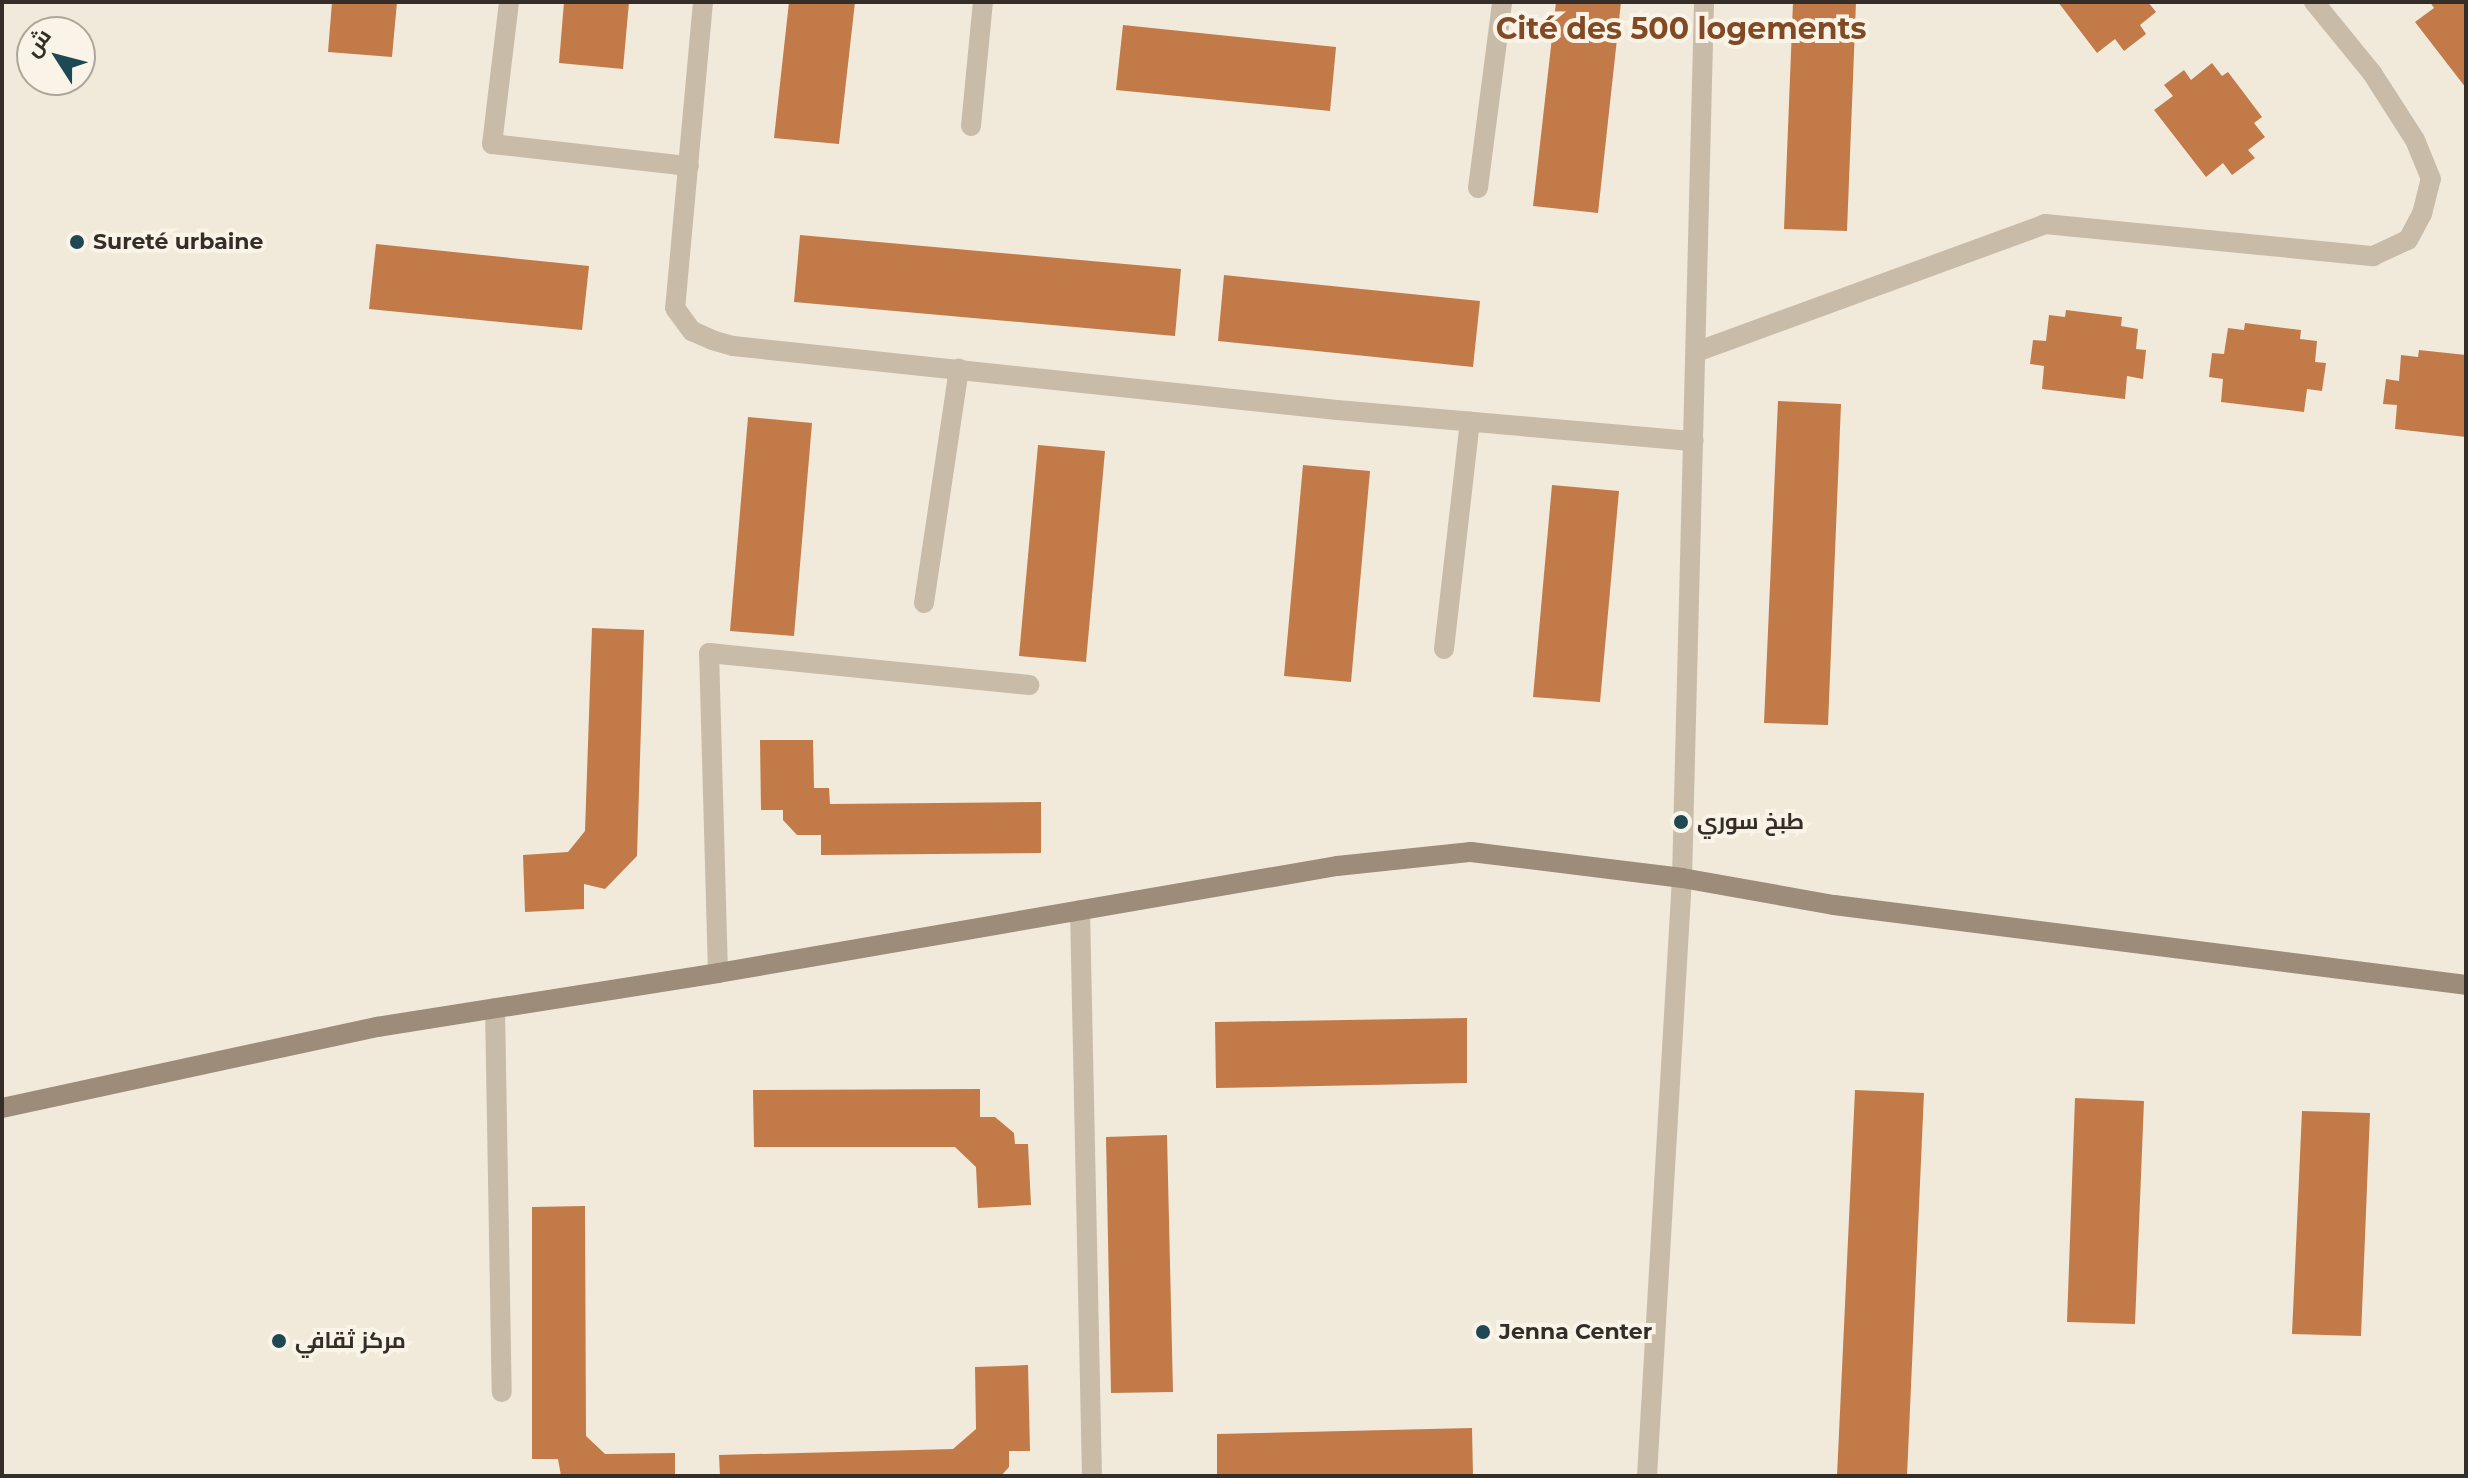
<!DOCTYPE html>
<meta charset="utf-8">
<style>
body{margin:0}
#map{position:relative;width:2468px;height:1478px;overflow:hidden;background:#f1eadb;font-family:Montserrat,Cairo,sans-serif}
div>[style]{position:absolute}
[style*='--x']{left:calc(var(--x)*1px);top:calc(var(--y)*1px);width:calc(var(--w)*1px);rotate:calc(var(--a)*1deg)}
.building>*{inset:0;background:#c27b48}
.street>*{height:20px;margin:-10px;padding:0 10px;transform-origin:10px;border-radius:10px;background:#c8bca8}
.secondary>*{height:20px;margin:-10px;padding:0 10px;transform-origin:10px;border-radius:10px;background:#9c8c79}
.dots>*{width:22px;height:22px;translate:-50% -50%;box-sizing:border-box;border:4px solid #f9f4e7;border-radius:50%}
span{translate:-50% -50%;white-space:nowrap;text-align:center;line-height:1.15;-webkit-text-stroke:8px #f9f4e7;paint-order:stroke}
.poi-label{font-size:22px;color:#352e28;font-weight:700}
.left{translate:0 -50%;text-align:left}
.district-label{font-size:30px;color:#824a24;font-weight:700}
.frame{position:absolute;inset:0;border:4px solid #352e28;pointer-events:none}
.north{position:absolute;left:16px;top:16px;width:80px;height:80px;box-sizing:border-box;background:#f9f4e7;border:2px solid #aba59b;border-radius:50%;rotate:306deg;font-size:22px;font-weight:700;line-height:32px;text-align:center;color:#352e28}
.north::after{content:'';display:block;margin:auto;width:28px;height:36px;background:#1f4855;clip-path:polygon(50% 0,100% 100%,50% 72%,0 100%)}
</style>
<div id="map">
<div class="building">
<div style="clip-path:polygon(332px 2px,397px 2px,392px 57px,328px 52px)"></div>
<div style="clip-path:polygon(564px 2px,629px 2px,623px 69px,559px 63px)"></div>
<div style="clip-path:polygon(789px 2px,855px 2px,839px 144px,774px 138px)"></div>
<div style="clip-path:polygon(1556px 2px,1621px 2px,1598px 213px,1533px 206px)"></div>
<div style="clip-path:polygon(1793px 2px,1856px 2px,1847px 231px,1784px 229px)"></div>
<div style="clip-path:polygon(2058px 2px,2148px 2px,2156px 12px,2140px 25px,2146px 34px,2124px 51px,2115px 39px,2097px 53px)"></div>
<div style="clip-path:polygon(2430px 2px,2466px 2px,2466px 88px,2415px 22px,2434px 8px)"></div>
<div style="clip-path:polygon(1123px 25px,1336px 47px,1330px 111px,1116px 90px)"></div>
<div style="clip-path:polygon(2212px 63px,2222px 76px,2228px 72px,2262px 117px,2254px 123px,2265px 137px,2248px 150px,2255px 158px,2232px 175px,2223px 163px,2206px 177px,2154px 110px,2173px 96px,2164px 85px,2184px 70px,2191px 80px)"></div>
<div style="clip-path:polygon(800px 235px,1181px 269px,1175px 336px,794px 302px)"></div>
<div style="clip-path:polygon(376px 244px,589px 266px,582px 330px,369px 309px)"></div>
<div style="clip-path:polygon(1224px 275px,1480px 301px,1473px 367px,1218px 341px)"></div>
<div style="clip-path:polygon(2066px 310px,2122px 317px,2121px 326px,2138px 329px,2136px 349px,2146px 350px,2143px 379px,2127px 376px,2125px 399px,2042px 389px,2044px 366px,2030px 364px,2033px 340px,2046px 341px,2049px 315px,2065px 317px)"></div>
<div style="clip-path:polygon(2245px 323px,2301px 330px,2300px 339px,2317px 341px,2315px 362px,2326px 363px,2322px 391px,2307px 389px,2304px 412px,2221px 402px,2223px 379px,2209px 377px,2212px 353px,2224px 354px,2228px 328px,2244px 330px)"></div>
<div style="clip-path:polygon(2419px 350px,2466px 355px,2466px 437px,2395px 429px,2397px 405px,2383px 404px,2386px 379px,2399px 381px,2401px 355px,2418px 357px)"></div>
<div style="clip-path:polygon(1778px 401px,1841px 404px,1828px 725px,1764px 723px)"></div>
<div style="clip-path:polygon(748px 417px,812px 423px,794px 636px,730px 631px)"></div>
<div style="clip-path:polygon(1038px 445px,1105px 451px,1086px 662px,1019px 656px)"></div>
<div style="clip-path:polygon(1303px 465px,1370px 471px,1351px 682px,1284px 676px)"></div>
<div style="clip-path:polygon(1552px 485px,1619px 491px,1600px 702px,1533px 697px)"></div>
<div style="clip-path:polygon(592px 628px,644px 630px,637px 856px,605px 889px,584px 884px,584px 909px,525px 912px,523px 855px,568px 852px,585px 831px)"></div>
<div style="clip-path:polygon(760px 740px,813px 740px,814px 788px,829px 788px,830px 804px,1041px 802px,1041px 853px,821px 855px,821px 835px,797px 835px,783px 820px,783px 810px,761px 810px)"></div>
<div style="clip-path:polygon(1467px 1018px,1467px 1083px,1216px 1088px,1215px 1022px)"></div>
<div style="clip-path:polygon(980px 1089px,980px 1117px,995px 1117px,1014px 1133px,1015px 1144px,1028px 1144px,1031px 1205px,978px 1208px,976px 1167px,955px 1147px,754px 1147px,753px 1090px)"></div>
<div style="clip-path:polygon(1855px 1090px,1924px 1093px,1907px 1476px,1837px 1476px)"></div>
<div style="clip-path:polygon(2075px 1098px,2144px 1101px,2135px 1324px,2067px 1322px)"></div>
<div style="clip-path:polygon(2302px 1111px,2370px 1113px,2361px 1336px,2292px 1334px)"></div>
<div style="clip-path:polygon(1167px 1135px,1173px 1392px,1111px 1393px,1106px 1137px)"></div>
<div style="clip-path:polygon(585px 1206px,586px 1436px,605px 1454px,675px 1453px,675px 1476px,561px 1476px,558px 1459px,532px 1459px,532px 1207px)"></div>
<div style="clip-path:polygon(1028px 1365px,1030px 1451px,1009px 1451px,1009px 1467px,1001px 1476px,720px 1476px,719px 1455px,953px 1449px,976px 1429px,975px 1367px)"></div>
<div style="clip-path:polygon(1472px 1428px,1473px 1476px,1217px 1476px,1217px 1434px)"></div>
</div>
<div class="street">
<div style="--x:509;--y:2;--w:143;--a:96.8"></div>
<div style="--x:492;--y:144;--w:198;--a:6.4"></div>
<div style="--x:703;--y:2;--w:307;--a:95.2"></div>
<div style="--x:675;--y:308;--w:29;--a:54"></div>
<div style="--x:692;--y:331;--w:22;--a:24"></div>
<div style="--x:712;--y:340;--w:22;--a:16"></div>
<div style="--x:733;--y:346;--w:607;--a:6.05"></div>
<div style="--x:1337;--y:410;--w:358;--a:5"></div>
<div style="--x:971;--y:126;--w:125;--a:-84.5"></div>
<div style="--x:1478;--y:188;--w:188;--a:-82.6"></div>
<div style="--x:1696;--y:352;--w:372;--a:-20.1"></div>
<div style="--x:2045;--y:224;--w:330;--a:5.6"></div>
<div style="--x:2373;--y:256;--w:38;--a:-25"></div>
<div style="--x:2408;--y:240;--w:30;--a:-62"></div>
<div style="--x:2422;--y:214;--w:36;--a:-76"></div>
<div style="--x:2431;--y:179;--w:42;--a:-112.3"></div>
<div style="--x:2415;--y:140;--w:80;--a:-122.7"></div>
<div style="--x:2372;--y:73;--w:92;--a:-129.2"></div>
<div style="--x:924;--y:603;--w:237;--a:-81.5"></div>
<div style="--x:1444;--y:649;--w:229;--a:-83.5"></div>
<div style="--x:1080;--y:910;--w:566;--a:88.79"></div>
<div style="--x:718;--y:973;--w:320;--a:-91.6"></div>
<div style="--x:709;--y:653;--w:322;--a:5.7"></div>
<div style="--x:495;--y:1008;--w:384;--a:89"></div>
<div style="--x:1647;--y:1476;--w:599;--a:-86.65"></div>
<div style="--x:1682;--y:878;--w:876;--a:-88.56"></div>
</div>
<div class="secondary">
<div style="--x:2;--y:1108;--w:384;--a:-12.2"></div>
<div style="--x:377;--y:1027;--w:345;--a:-9"></div>
<div style="--x:718;--y:973;--w:628;--a:-9.81"></div>
<div style="--x:1337;--y:866;--w:135;--a:-6"></div>
<div style="--x:1471;--y:852;--w:213;--a:7"></div>
<div style="--x:1682;--y:878;--w:154;--a:10.1"></div>
<div style="--x:1834;--y:905;--w:637;--a:7.21"></div>
</div>
<div class="dots">
<div style="left:77px;top:242px;background:#1f4855"></div>
<div style="left:1681px;top:822px;background:#1f4855"></div>
<div style="left:1483px;top:1332px;background:#1f4855"></div>
<div style="left:279px;top:1341px;background:#1f4855"></div>
</div>
<div class="poi-label">
<span class="left" style="left:93px;top:242px">Sureté urbaine</span>
<span class="left" style="left:1697px;top:822px">طبخ سوري</span>
<span class="left" style="left:1499px;top:1332px">Jenna Center</span>
<span class="left" style="left:295px;top:1341px">مركز ثقافي</span>
</div>
<div class="district-label">
<span style="left:1681px;top:29px">Cité des 500 logements</span>
</div>
<div class="frame"></div>
<div class="north">ش</div>
</div>
